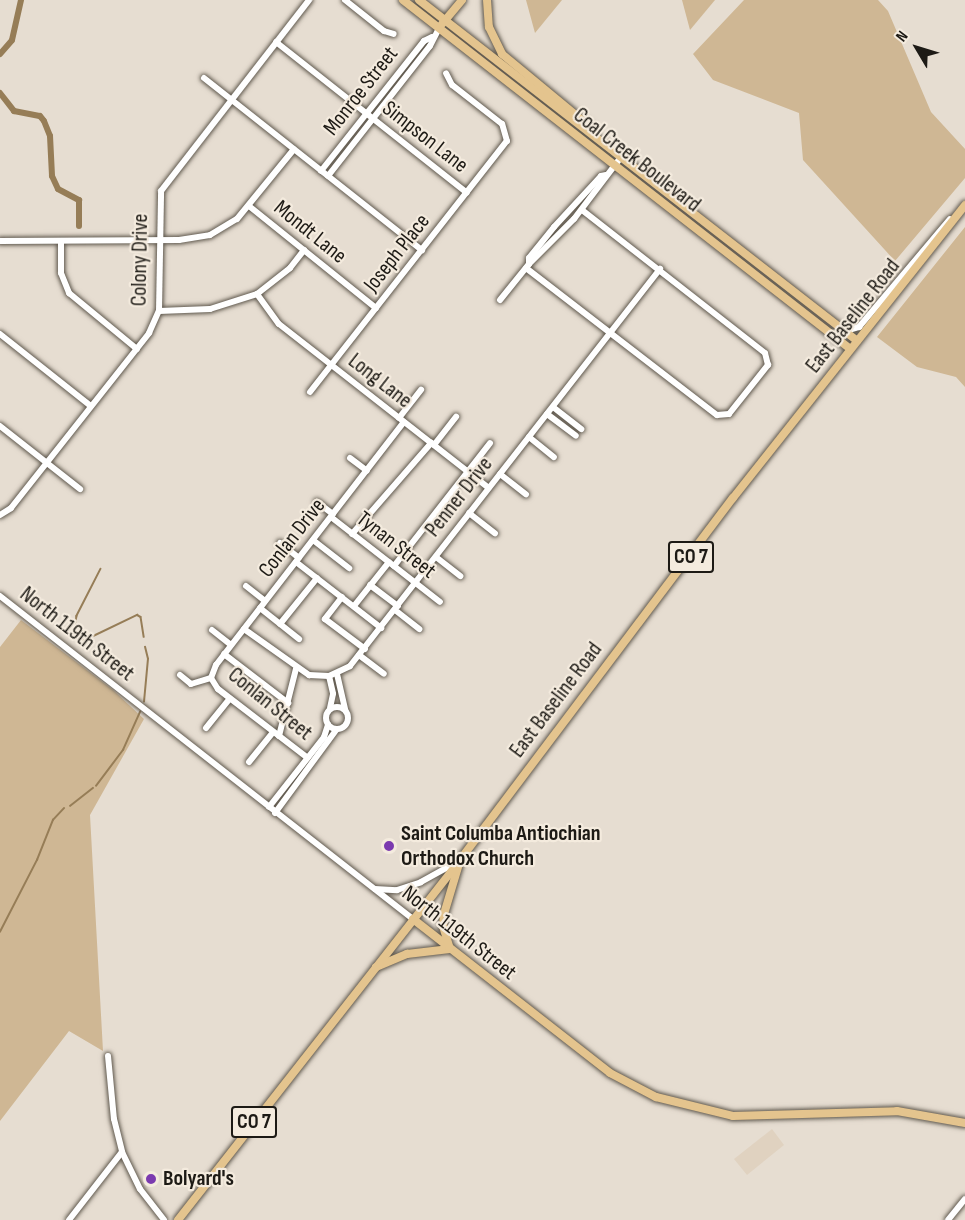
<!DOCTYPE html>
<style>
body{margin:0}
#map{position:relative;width:965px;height:1220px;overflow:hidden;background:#e6ddd1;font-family:"Sofia Sans Condensed",sans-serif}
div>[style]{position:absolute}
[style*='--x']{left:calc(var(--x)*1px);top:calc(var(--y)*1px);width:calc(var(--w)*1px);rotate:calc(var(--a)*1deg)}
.built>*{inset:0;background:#e0d2c0}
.green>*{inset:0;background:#cfb794}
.stream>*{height:1.5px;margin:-0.75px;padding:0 0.75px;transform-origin:0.75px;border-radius:0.75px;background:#967d57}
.canal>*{height:6px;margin:-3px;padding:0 3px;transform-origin:3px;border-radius:3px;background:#967d57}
.roads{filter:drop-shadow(0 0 2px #60594e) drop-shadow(0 0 2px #60594e)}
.minor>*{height:6px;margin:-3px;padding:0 3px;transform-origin:3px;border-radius:3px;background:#fff}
.minor>.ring{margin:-3px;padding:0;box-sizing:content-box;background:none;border:6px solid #fff;border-radius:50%}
.major>*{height:8px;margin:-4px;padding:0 4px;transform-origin:4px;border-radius:4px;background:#e4c48e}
.dots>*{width:16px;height:16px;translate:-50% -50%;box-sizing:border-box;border:3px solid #f4ebde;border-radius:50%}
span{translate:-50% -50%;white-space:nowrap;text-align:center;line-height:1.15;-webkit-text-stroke:4.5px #f4ebde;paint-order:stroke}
.shield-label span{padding:2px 4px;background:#f4ebde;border:2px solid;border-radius:4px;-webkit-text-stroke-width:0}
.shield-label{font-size:21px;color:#1d1a15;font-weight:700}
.street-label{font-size:22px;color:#1d1a15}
.poi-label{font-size:22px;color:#1d1a15;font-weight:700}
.left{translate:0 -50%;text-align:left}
.north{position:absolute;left:887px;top:18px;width:60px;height:60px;-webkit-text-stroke:4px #f4ebde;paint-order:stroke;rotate:308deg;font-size:16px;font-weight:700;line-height:24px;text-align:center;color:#1d1a15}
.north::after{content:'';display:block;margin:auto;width:21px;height:27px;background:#1d1a15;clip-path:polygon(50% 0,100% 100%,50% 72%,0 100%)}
</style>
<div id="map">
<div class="built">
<div style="clip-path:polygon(772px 1129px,784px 1145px,747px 1175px,734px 1159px)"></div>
</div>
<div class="green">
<div style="clip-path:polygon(526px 0,562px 0,535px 33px)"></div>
<div style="clip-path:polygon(682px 0,715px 0,690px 30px)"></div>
<div style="clip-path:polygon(744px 0,878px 0,888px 11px,931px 112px,965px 149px,965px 178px,895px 261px,803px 160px,799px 113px,713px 80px,693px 54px)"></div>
<div style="clip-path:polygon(965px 227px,965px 387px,956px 377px,917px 367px,877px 337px)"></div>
<div style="clip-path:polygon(21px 620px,113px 690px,144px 719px,90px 815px,103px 1051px,69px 1031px,0 1121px,0 647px)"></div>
</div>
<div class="stream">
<div style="--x:101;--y:569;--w:53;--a:117.1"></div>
<div style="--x:77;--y:616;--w:22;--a:100"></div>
<div style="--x:73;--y:638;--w:12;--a:9"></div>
<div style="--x:85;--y:640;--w:58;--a:-25.7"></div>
<div style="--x:137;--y:615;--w:4;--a:27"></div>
<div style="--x:141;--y:617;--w:20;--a:81"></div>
<div style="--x:144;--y:702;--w:43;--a:-84.7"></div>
<div style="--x:148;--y:659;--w:12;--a:-104"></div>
<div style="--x:96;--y:786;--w:45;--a:-53.1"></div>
<div style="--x:123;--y:750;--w:42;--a:-65.9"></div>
<div style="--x:70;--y:806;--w:29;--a:-38"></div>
<div style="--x:0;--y:932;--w:81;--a:-62.8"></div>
<div style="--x:37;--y:860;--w:43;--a:-68.2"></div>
<div style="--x:53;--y:820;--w:16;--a:-47"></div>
</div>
<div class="canal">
<div style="--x:0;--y:54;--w:18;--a:-49"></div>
<div style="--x:12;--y:40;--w:41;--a:-77.3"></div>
<div style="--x:0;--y:93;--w:23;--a:52"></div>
<div style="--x:14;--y:111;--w:26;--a:11"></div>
<div style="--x:40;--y:116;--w:6;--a:51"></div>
<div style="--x:44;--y:121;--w:16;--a:68"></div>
<div style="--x:50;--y:136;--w:40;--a:87.1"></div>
<div style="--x:52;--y:176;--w:14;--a:65"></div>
<div style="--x:58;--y:189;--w:24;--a:28"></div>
<div style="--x:79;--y:200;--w:26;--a:90"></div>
</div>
<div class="roads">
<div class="minor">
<div style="--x:345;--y:0;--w:50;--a:38.5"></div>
<div style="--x:384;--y:31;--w:10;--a:17"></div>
<div style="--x:276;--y:42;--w:243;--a:38.3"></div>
<div style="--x:204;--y:78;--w:278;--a:38.3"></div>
<div style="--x:321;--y:171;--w:166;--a:-51.6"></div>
<div style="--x:424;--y:41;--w:9;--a:-27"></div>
<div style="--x:328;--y:176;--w:165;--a:-51.9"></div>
<div style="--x:430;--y:46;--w:20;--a:-63"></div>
<div style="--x:249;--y:206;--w:163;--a:38.8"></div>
<div style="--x:0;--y:241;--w:179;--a:-0.3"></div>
<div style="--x:179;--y:240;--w:31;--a:-9"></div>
<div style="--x:210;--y:235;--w:31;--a:-31"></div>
<div style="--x:237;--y:219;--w:90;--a:-50.8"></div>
<div style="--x:61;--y:241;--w:32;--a:90"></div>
<div style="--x:61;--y:273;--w:22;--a:68"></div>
<div style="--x:69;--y:293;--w:88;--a:39.5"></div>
<div style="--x:529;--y:264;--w:6;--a:-90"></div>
<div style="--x:529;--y:258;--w:40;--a:-51"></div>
<div style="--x:554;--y:227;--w:69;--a:-47.3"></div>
<div style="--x:601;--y:176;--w:5;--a:-11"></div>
<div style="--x:526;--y:268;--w:241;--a:37.6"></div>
<div style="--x:717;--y:415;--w:12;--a:-5"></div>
<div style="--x:729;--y:414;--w:63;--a:-51.5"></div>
<div style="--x:768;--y:365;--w:12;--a:-104"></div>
<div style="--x:765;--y:353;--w:232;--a:-142"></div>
<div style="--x:257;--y:294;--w:37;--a:54"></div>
<div style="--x:279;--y:324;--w:266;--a:38"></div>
<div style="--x:500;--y:300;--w:46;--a:-51.1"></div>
<div style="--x:529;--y:264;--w:64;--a:-45"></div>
<div style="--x:574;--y:219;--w:78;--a:-52.8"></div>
<div style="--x:159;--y:311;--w:51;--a:-2.2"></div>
<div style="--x:210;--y:309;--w:49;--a:-17.7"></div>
<div style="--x:257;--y:294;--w:42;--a:-38.2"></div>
<div style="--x:290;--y:268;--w:23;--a:-52"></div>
<div style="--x:845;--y:331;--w:15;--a:-16"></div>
<div style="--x:859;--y:327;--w:141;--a:-49.9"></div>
<div style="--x:0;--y:334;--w:116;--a:38.4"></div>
<div style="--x:310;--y:392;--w:319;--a:-51.9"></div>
<div style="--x:507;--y:141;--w:18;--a:-106"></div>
<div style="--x:502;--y:124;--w:63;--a:-142"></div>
<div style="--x:452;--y:85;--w:13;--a:-117"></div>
<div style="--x:553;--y:407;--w:36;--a:38"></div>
<div style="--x:547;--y:414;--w:36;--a:37"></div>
<div style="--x:399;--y:418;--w:36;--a:-52"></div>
<div style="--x:0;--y:426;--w:102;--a:38.2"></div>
<div style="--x:529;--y:437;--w:32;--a:39"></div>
<div style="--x:434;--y:445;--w:36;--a:-52"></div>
<div style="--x:350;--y:458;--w:21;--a:37"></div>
<div style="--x:500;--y:474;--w:33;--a:38"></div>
<div style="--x:317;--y:502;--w:20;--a:37"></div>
<div style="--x:469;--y:513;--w:33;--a:38"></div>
<div style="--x:0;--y:515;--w:13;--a:-32"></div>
<div style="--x:11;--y:508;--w:223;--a:-51.7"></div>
<div style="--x:149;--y:333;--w:24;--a:-66"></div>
<div style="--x:159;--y:311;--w:120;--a:-89"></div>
<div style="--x:161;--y:191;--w:242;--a:-52.2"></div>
<div style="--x:331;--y:517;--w:138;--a:37.9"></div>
<div style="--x:352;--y:534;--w:121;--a:-49"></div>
<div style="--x:313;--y:540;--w:46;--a:37.9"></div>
<div style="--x:280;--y:543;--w:24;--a:38"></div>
<div style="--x:436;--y:557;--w:31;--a:38"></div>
<div style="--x:296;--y:562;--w:108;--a:37.8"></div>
<div style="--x:394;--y:566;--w:156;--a:-52"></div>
<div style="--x:370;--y:585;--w:35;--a:37"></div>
<div style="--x:246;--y:586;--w:24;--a:38"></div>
<div style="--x:0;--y:596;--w:524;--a:38.03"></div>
<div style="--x:342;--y:597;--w:28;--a:128"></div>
<div style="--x:325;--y:619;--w:50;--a:36.9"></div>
<div style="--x:354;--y:606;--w:56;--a:-51.5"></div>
<div style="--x:260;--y:608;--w:50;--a:38.5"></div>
<div style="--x:395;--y:610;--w:31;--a:38"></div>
<div style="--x:280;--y:624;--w:59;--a:-51.2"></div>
<div style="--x:244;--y:629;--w:80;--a:35.3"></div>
<div style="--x:309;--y:675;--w:20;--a:3"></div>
<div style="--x:329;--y:676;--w:23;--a:-25"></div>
<div style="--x:350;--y:666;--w:504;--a:-52.02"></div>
<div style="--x:212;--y:630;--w:24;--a:38"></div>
<div style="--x:224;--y:654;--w:81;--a:37.4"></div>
<div style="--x:359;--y:655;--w:31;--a:37"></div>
<div style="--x:337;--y:674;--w:37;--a:77"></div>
<div style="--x:180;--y:675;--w:14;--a:39"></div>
<div style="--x:191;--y:684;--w:21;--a:-17"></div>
<div style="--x:329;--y:676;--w:18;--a:77"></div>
<div style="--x:333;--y:694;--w:14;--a:102"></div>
<div style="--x:211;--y:678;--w:14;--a:-69"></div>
<div style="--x:216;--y:665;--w:307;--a:-52.3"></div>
<div style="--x:211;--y:678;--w:13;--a:58"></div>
<div style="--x:218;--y:689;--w:113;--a:37.5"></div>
<div class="ring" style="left:326px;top:707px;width:16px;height:16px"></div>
<div style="--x:206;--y:728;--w:38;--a:-51"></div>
<div style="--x:279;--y:736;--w:69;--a:-75.8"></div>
<div style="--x:249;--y:762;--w:38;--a:-51"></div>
<div style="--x:269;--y:807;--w:89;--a:-51.8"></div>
<div style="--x:324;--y:737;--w:13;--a:-72"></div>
<div style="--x:275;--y:813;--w:104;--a:-53.6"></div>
<div style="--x:375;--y:889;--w:22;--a:3"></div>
<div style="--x:397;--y:890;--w:25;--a:-18"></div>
<div style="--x:421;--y:882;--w:41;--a:-29.1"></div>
<div style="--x:108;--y:1056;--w:63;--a:84.6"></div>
<div style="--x:114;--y:1119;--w:34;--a:76"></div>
<div style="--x:122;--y:1152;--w:41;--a:64.1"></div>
<div style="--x:140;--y:1189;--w:39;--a:52"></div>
<div style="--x:69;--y:1220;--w:86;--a:-52.1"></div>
<div style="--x:948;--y:1220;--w:27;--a:-51"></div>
</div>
<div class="major">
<div style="--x:403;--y:0;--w:566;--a:37.96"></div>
<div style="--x:419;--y:0;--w:554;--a:37.88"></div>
<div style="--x:487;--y:0;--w:27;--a:86"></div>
<div style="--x:489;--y:27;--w:30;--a:64"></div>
<div style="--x:502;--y:54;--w:113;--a:39.6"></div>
<div style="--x:442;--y:24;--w:31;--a:-50"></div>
<div style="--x:413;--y:919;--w:250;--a:38"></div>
<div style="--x:610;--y:1073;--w:52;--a:27.6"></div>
<div style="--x:656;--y:1097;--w:79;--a:13.9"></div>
<div style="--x:733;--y:1116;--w:164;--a:-1.7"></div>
<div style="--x:897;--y:1111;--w:69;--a:10"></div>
<div style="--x:376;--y:967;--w:34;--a:-23"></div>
<div style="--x:407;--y:954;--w:43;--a:-6.6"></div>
<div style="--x:450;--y:949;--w:24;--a:-107"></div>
<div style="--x:443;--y:926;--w:12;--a:-85"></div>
<div style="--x:444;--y:914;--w:52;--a:-73.3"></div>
<div style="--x:178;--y:1220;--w:457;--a:-51.9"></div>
<div style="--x:460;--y:860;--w:453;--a:-53"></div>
<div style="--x:733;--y:498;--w:374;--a:-51.6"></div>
</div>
</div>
<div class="dots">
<div style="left:389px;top:846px;background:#7b3aaf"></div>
<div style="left:151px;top:1179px;background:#7b3aaf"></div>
</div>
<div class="shield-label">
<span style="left:691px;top:557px">CO 7</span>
<span style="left:254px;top:1122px">CO 7</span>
</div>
<div class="street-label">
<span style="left:361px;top:91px;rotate:-52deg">Monroe Street</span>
<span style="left:425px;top:137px;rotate:38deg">Simpson Lane</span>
<span style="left:637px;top:160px;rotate:38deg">Coal Creek Boulevard</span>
<span style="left:310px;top:232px;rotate:39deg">Mondt Lane</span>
<span style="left:397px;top:253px;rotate:-52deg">Joseph Place</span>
<span style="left:140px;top:260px;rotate:-89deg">Colony Drive</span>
<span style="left:853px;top:316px;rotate:-52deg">East Baseline Road</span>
<span style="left:380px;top:381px;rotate:38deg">Long Lane</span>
<span style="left:459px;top:497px;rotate:-52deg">Penner Drive</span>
<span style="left:292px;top:538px;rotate:-52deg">Conlan Drive</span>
<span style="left:396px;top:545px;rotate:38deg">Tynan Street</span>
<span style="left:77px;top:634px;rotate:38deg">North 119th Street</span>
<span style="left:556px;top:700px;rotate:-53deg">East Baseline Road</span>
<span style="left:270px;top:704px;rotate:39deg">Conlan Street</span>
<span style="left:459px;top:933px;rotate:38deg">North 119th Street</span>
</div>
<div class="poi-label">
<span class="left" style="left:401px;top:846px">Saint Columba Antiochian<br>Orthodox Church</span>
<span class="left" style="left:163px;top:1179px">Bolyard's</span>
</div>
<div class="north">N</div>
</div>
